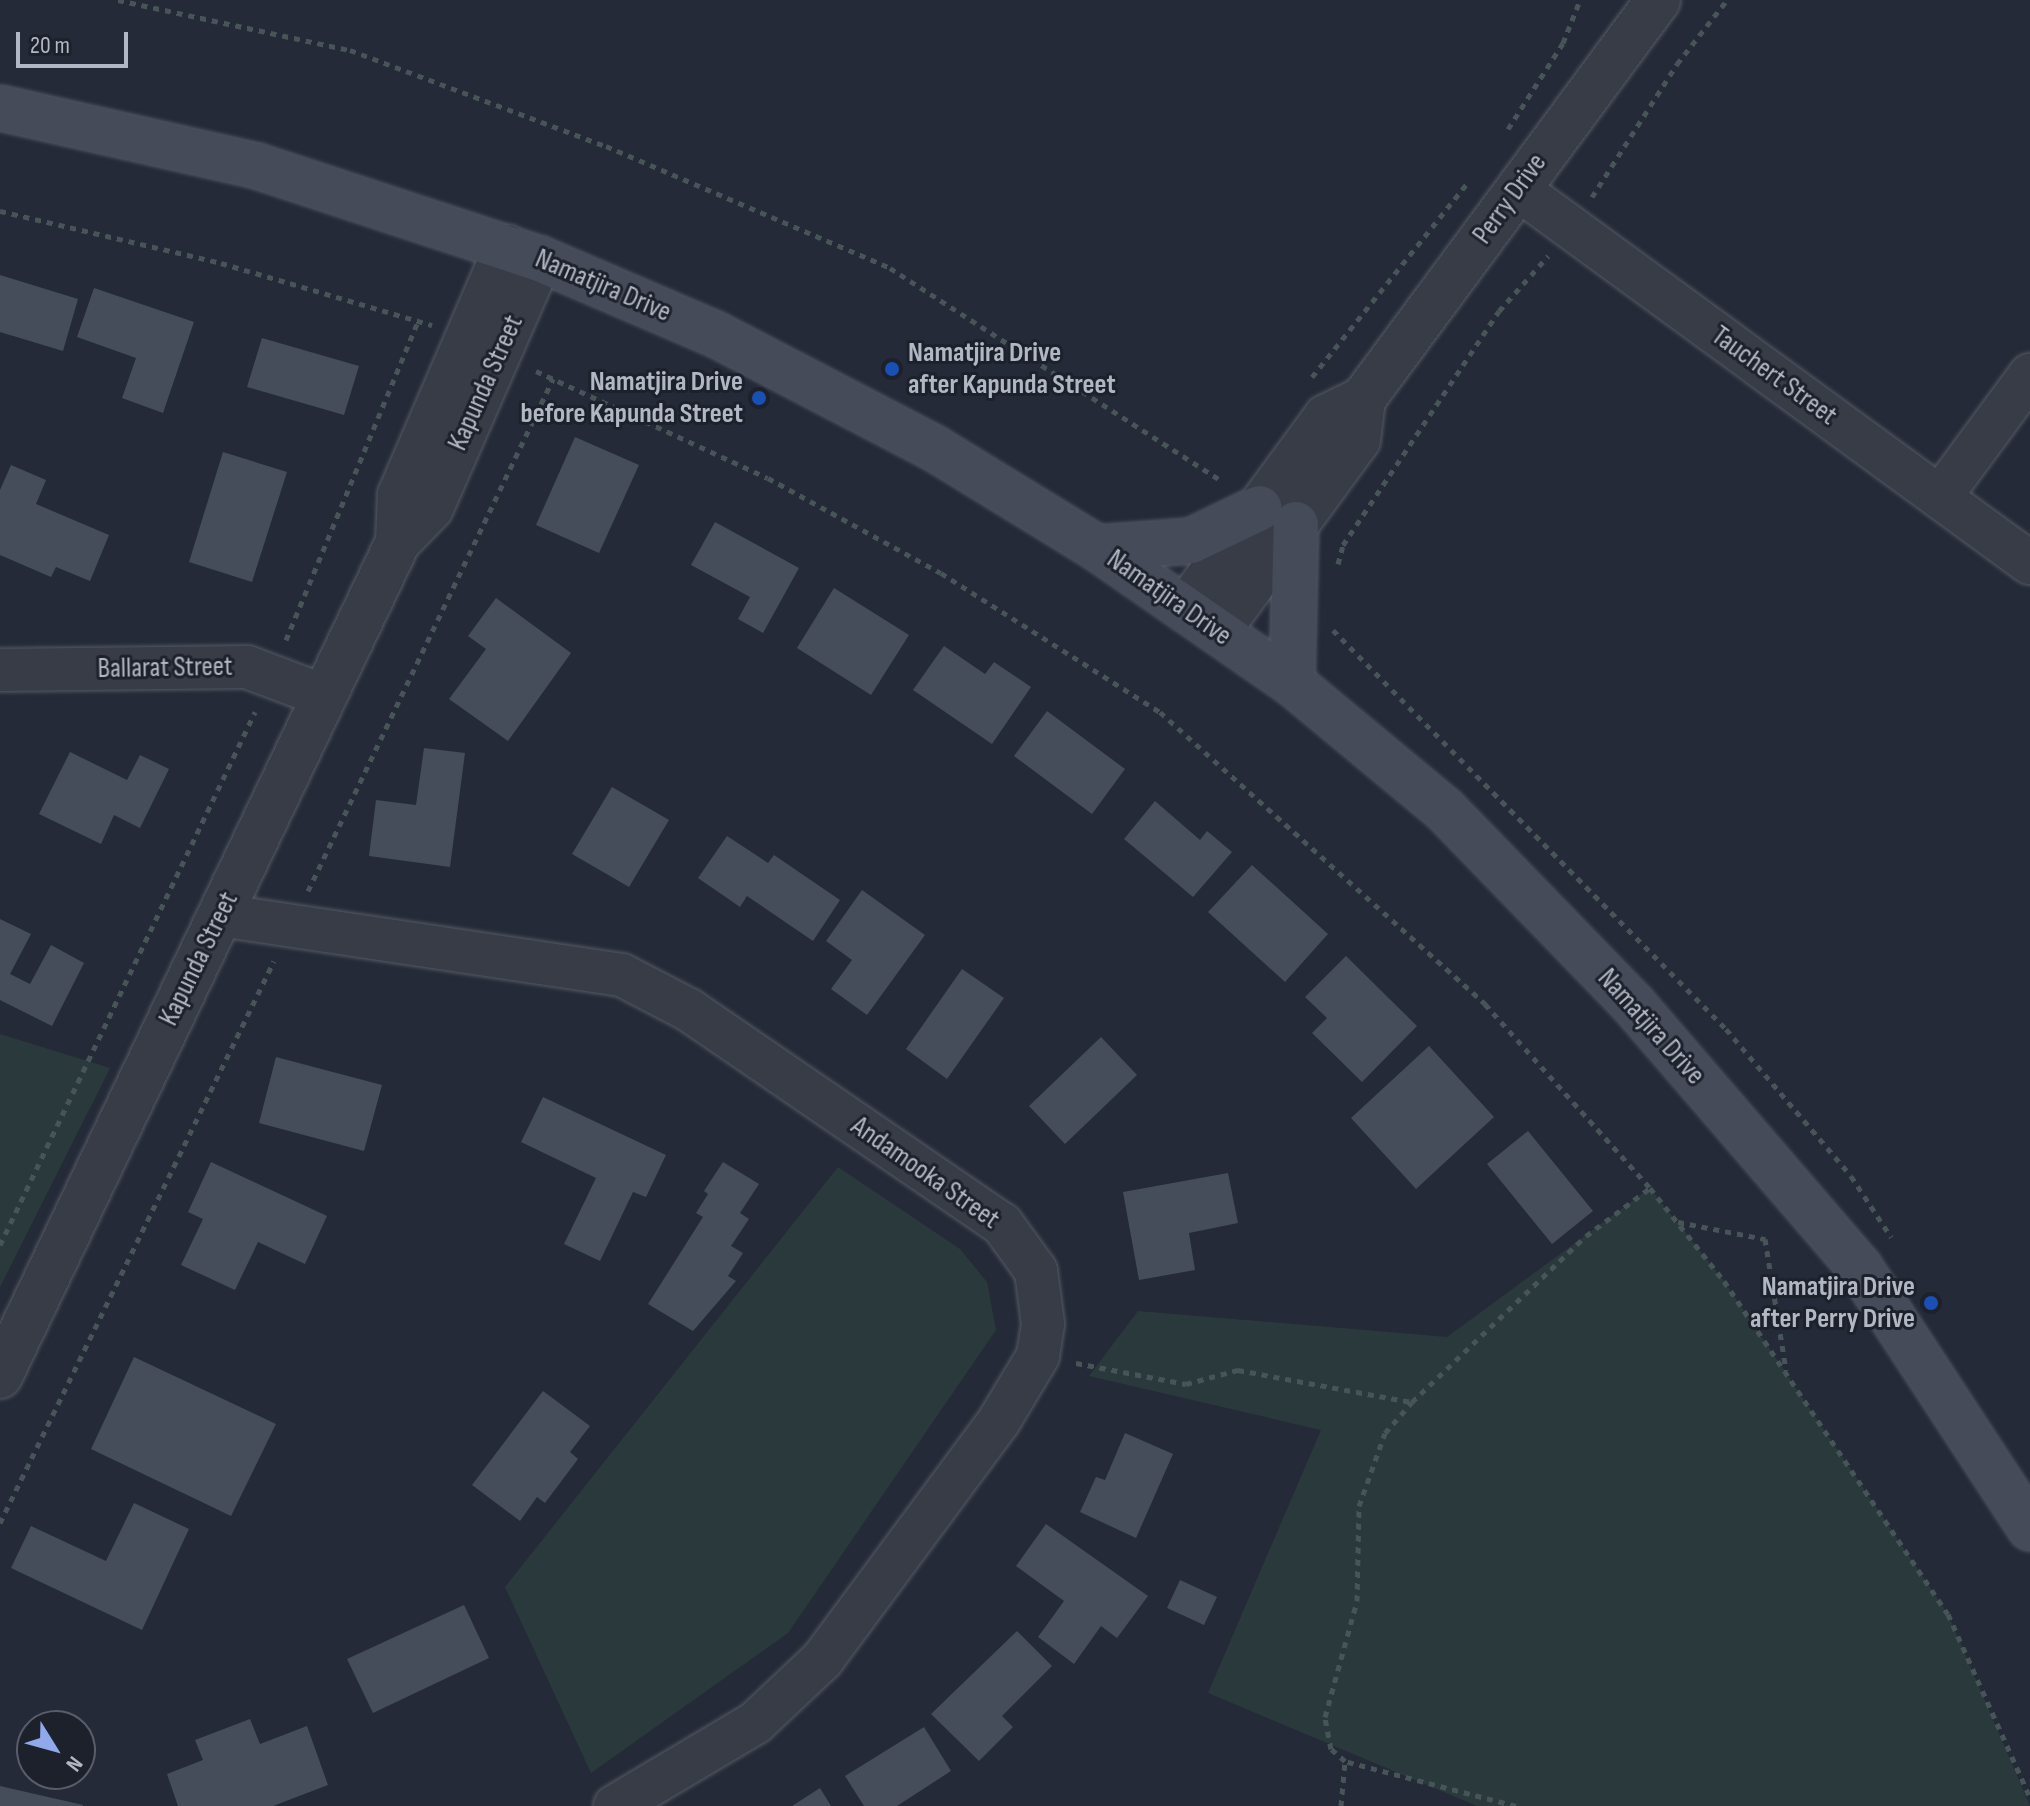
<!DOCTYPE html>
<style>
body{margin:0}
#map{position:relative;width:2030px;height:1806px;overflow:hidden;background:#242a37;font-family:"Sofia Sans Condensed",sans-serif}
div>[style]{position:absolute}
[style*='--x']{left:calc(var(--x)*1px);top:calc(var(--y)*1px);width:calc(var(--w)*1px);rotate:calc(var(--a)*1deg)}
.green>*{inset:0;background:#2a3a3c}
.building>*{inset:0;background:#454d5b}
.path>*{height:5px;margin-top:-2.5px;transform-origin:0;background:repeating-linear-gradient(90deg,#475559 0 6px,transparent 0 12px)}
.roads{filter:drop-shadow(0 0 2px #555a65) drop-shadow(0 0 2px #555a65)}
.minor>*{height:42px;margin:-21px;padding:0 21px;transform-origin:21px;border-radius:21px;background:#373c47}
.tertiary>*{height:44px;margin:-22px;padding:0 22px;transform-origin:22px;border-radius:22px;background:#373c47}
.secondary>*{height:44px;margin:-22px;padding:0 22px;transform-origin:22px;border-radius:22px;background:#464b5a}
.dots>*{width:22px;height:22px;translate:-50% -50%;box-sizing:border-box;border:4px solid #1d212c;border-radius:50%}
span{translate:-50% -50%;white-space:nowrap;text-align:center;line-height:1.15;-webkit-text-stroke:6px #1d212c;paint-order:stroke}
.street-label{font-size:28px;color:#b2b7c4}
.poi-label{font-size:28px;color:#b2b7c4;font-weight:700}
.left{translate:0 -50%;text-align:left}
.right{translate:-100% -50%;text-align:right}
.north{position:absolute;left:16px;top:1710px;width:80px;height:80px;box-sizing:border-box;background:#1d212c;border:2px solid #595d69;border-radius:50%;rotate:127deg;font-size:22px;font-weight:700;line-height:32px;text-align:center;color:#b2b7c4}
.north::after{content:'';display:block;margin:auto;width:28px;height:36px;background:#90a9eb;clip-path:polygon(50% 0,100% 100%,50% 72%,0 100%)}
.scale{position:absolute;left:16px;top:32px;width:112px;height:36px;box-sizing:border-box;border:4px solid #b2b7c4;border-top:0;padding-left:10px;font-size:24px;line-height:28px;white-space:nowrap;color:#b2b7c4;-webkit-text-stroke:6px #1d212c;paint-order:stroke}
</style>
<div id="map">
<div class="green">
<div style="clip-path:polygon(0 1034px,110px 1068px,0 1287px)"></div>
<div style="clip-path:polygon(838px 1167px,960px 1249px,987px 1282px,996px 1330px,788px 1633px,591px 1773px,505px 1587px)"></div>
<div style="clip-path:polygon(1650px 1188px,1724px 1281px,1948px 1614px,2030px 1806px,1477px 1806px,1208px 1693px,1321px 1430px,1089px 1376px,1138px 1311px,1447px 1337px)"></div>
</div>
<div class="building">
<div style="clip-path:polygon(0 275px,78px 299px,63px 351px,0 332px)"></div>
<div style="clip-path:polygon(94px 288px,194px 322px,163px 413px,122px 398px,136px 358px,77px 337px)"></div>
<div style="clip-path:polygon(262px 338px,359px 366px,344px 415px,247px 387px)"></div>
<div style="clip-path:polygon(575px 437px,639px 465px,599px 553px,536px 525px)"></div>
<div style="clip-path:polygon(223px 452px,287px 472px,252px 582px,189px 562px)"></div>
<div style="clip-path:polygon(11px 465px,46px 480px,36px 504px,109px 535px,90px 581px,56px 567px,51px 577px,0 555px,0 490px)"></div>
<div style="clip-path:polygon(715px 522px,799px 568px,763px 633px,738px 619px,750px 597px,691px 565px)"></div>
<div style="clip-path:polygon(834px 588px,909px 635px,871px 695px,797px 648px)"></div>
<div style="clip-path:polygon(496px 598px,571px 653px,508px 741px,449px 699px,486px 649px,468px 636px)"></div>
<div style="clip-path:polygon(944px 646px,985px 674px,994px 662px,1031px 687px,992px 744px,913px 690px)"></div>
<div style="clip-path:polygon(1047px 711px,1125px 769px,1092px 814px,1014px 756px)"></div>
<div style="clip-path:polygon(424px 748px,465px 753px,450px 867px,369px 856px,376px 800px,416px 805px)"></div>
<div style="clip-path:polygon(70px 752px,127px 780px,140px 755px,169px 769px,140px 828px,114px 815px,101px 844px,39px 814px)"></div>
<div style="clip-path:polygon(612px 787px,669px 820px,629px 887px,572px 854px)"></div>
<div style="clip-path:polygon(1155px 801px,1200px 840px,1207px 831px,1232px 852px,1193px 897px,1124px 839px)"></div>
<div style="clip-path:polygon(727px 836px,768px 863px,774px 855px,840px 900px,813px 941px,747px 896px,740px 907px,698px 878px)"></div>
<div style="clip-path:polygon(1252px 865px,1328px 934px,1285px 982px,1208px 912px)"></div>
<div style="clip-path:polygon(862px 890px,925px 935px,867px 1015px,831px 989px,852px 960px,826px 941px)"></div>
<div style="clip-path:polygon(0 919px,31px 934px,10px 974px,30px 984px,51px 945px,84px 963px,52px 1026px,0 1000px)"></div>
<div style="clip-path:polygon(1346px 956px,1417px 1026px,1362px 1082px,1312px 1033px,1327px 1018px,1305px 997px)"></div>
<div style="clip-path:polygon(962px 969px,1004px 998px,947px 1079px,906px 1049px)"></div>
<div style="clip-path:polygon(1101px 1037px,1137px 1075px,1065px 1144px,1029px 1106px)"></div>
<div style="clip-path:polygon(1429px 1046px,1494px 1117px,1416px 1189px,1351px 1118px)"></div>
<div style="clip-path:polygon(276px 1057px,382px 1085px,364px 1151px,259px 1123px)"></div>
<div style="clip-path:polygon(543px 1097px,666px 1155px,646px 1197px,633px 1192px,600px 1261px,564px 1244px,596px 1178px,521px 1142px)"></div>
<div style="clip-path:polygon(1528px 1131px,1593px 1211px,1552px 1244px,1487px 1164px)"></div>
<div style="clip-path:polygon(211px 1162px,327px 1216px,305px 1264px,258px 1242px,235px 1290px,181px 1265px,203px 1219px,188px 1212px)"></div>
<div style="clip-path:polygon(723px 1162px,759px 1184px,740px 1213px,749px 1219px,731px 1246px,743px 1253px,728px 1276px,736px 1281px,693px 1331px,648px 1304px,703px 1217px,696px 1213px,708px 1194px,704px 1191px)"></div>
<div style="clip-path:polygon(1228px 1173px,1238px 1223px,1189px 1233px,1195px 1270px,1139px 1280px,1123px 1192px)"></div>
<div style="clip-path:polygon(134px 1357px,276px 1424px,231px 1516px,91px 1449px)"></div>
<div style="clip-path:polygon(543px 1391px,590px 1426px,570px 1452px,578px 1459px,545px 1503px,537px 1497px,520px 1521px,472px 1485px)"></div>
<div style="clip-path:polygon(1125px 1433px,1173px 1454px,1136px 1538px,1080px 1512px,1096px 1477px,1105px 1480px)"></div>
<div style="clip-path:polygon(134px 1503px,189px 1529px,142px 1630px,11px 1568px,31px 1526px,106px 1561px)"></div>
<div style="clip-path:polygon(1046px 1524px,1148px 1596px,1117px 1638px,1101px 1626px,1074px 1664px,1038px 1637px,1064px 1601px,1016px 1566px)"></div>
<div style="clip-path:polygon(1180px 1580px,1217px 1597px,1204px 1625px,1167px 1608px)"></div>
<div style="clip-path:polygon(464px 1605px,489px 1658px,373px 1713px,347px 1659px)"></div>
<div style="clip-path:polygon(1017px 1631px,1052px 1666px,1002px 1716px,1013px 1727px,979px 1761px,931px 1714px)"></div>
<div style="clip-path:polygon(250px 1719px,260px 1744px,307px 1726px,328px 1785px,273px 1806px,178px 1806px,167px 1774px,203px 1760px,195px 1740px)"></div>
<div style="clip-path:polygon(924px 1727px,951px 1771px,897px 1806px,864px 1806px,845px 1776px)"></div>
<div style="clip-path:polygon(0 1786px,83px 1805px,83px 1806px,0 1806px)"></div>
<div style="clip-path:polygon(820px 1788px,831px 1806px,792px 1806px)"></div>
</div>
<div class="path">
<div style="--x:118;--y:0;--w:237;--a:12.2"></div>
<div style="--x:350;--y:50;--w:273;--a:20.6"></div>
<div style="--x:606;--y:146;--w:309;--a:23.2"></div>
<div style="--x:890;--y:268;--w:394;--a:32.7"></div>
<div style="--x:1508;--y:129;--w:102;--a:-57.4"></div>
<div style="--x:1563;--y:43;--w:46;--a:-68.4"></div>
<div style="--x:1592;--y:197;--w:158;--a:-57.4"></div>
<div style="--x:1677;--y:64;--w:81;--a:-52"></div>
<div style="--x:0;--y:211;--w:227;--a:13.2"></div>
<div style="--x:221;--y:263;--w:220;--a:16.4"></div>
<div style="--x:536;--y:371;--w:255;--a:24.8"></div>
<div style="--x:768;--y:478;--w:197;--a:28.8"></div>
<div style="--x:941;--y:573;--w:259;--a:32.4"></div>
<div style="--x:1160;--y:712;--w:437;--a:41.9"></div>
<div style="--x:1485;--y:1004;--w:247;--a:48.1"></div>
<div style="--x:1650;--y:1188;--w:119;--a:51.5"></div>
<div style="--x:1724;--y:1281;--w:401;--a:56.1"></div>
<div style="--x:1948;--y:1614;--w:201;--a:65.9"></div>
<div style="--x:1312;--y:377;--w:250;--a:-51.3"></div>
<div style="--x:1338;--y:564;--w:20;--a:-75"></div>
<div style="--x:1343;--y:545;--w:281;--a:-56.3"></div>
<div style="--x:1499;--y:311;--w:74;--a:-48.3"></div>
<div style="--x:1333;--y:630;--w:560;--a:45.43"></div>
<div style="--x:1726;--y:1029;--w:193;--a:49.6"></div>
<div style="--x:1851;--y:1176;--w:73;--a:56.7"></div>
<div style="--x:286;--y:640;--w:347;--a:-67.5"></div>
<div style="--x:308;--y:891;--w:568;--a:-64.43"></div>
<div style="--x:1678;--y:1222;--w:89;--a:11.1"></div>
<div style="--x:1765;--y:1239;--w:133;--a:80.9"></div>
<div style="--x:0;--y:1245;--w:591;--a:-64.43"></div>
<div style="--x:1076;--y:1363;--w:112;--a:10.8"></div>
<div style="--x:1186;--y:1384;--w:54;--a:-15.1"></div>
<div style="--x:1238;--y:1370;--w:176;--a:10.5"></div>
<div style="--x:0;--y:1523;--w:625;--a:-64.01"></div>
<div style="--x:1341;--y:1806;--w:45;--a:-84.9"></div>
<div style="--x:1516;--y:1806;--w:177;--a:-165.3"></div>
<div style="--x:1345;--y:1761;--w:18;--a:-139"></div>
<div style="--x:1331;--y:1749;--w:33;--a:-101"></div>
<div style="--x:1325;--y:1717;--w:120;--a:-74.6"></div>
<div style="--x:1357;--y:1601;--w:95;--a:-88.8"></div>
<div style="--x:1359;--y:1506;--w:77;--a:-70.4"></div>
<div style="--x:1385;--y:1433;--w:41;--a:-48.9"></div>
<div style="--x:1412;--y:1402;--w:240;--a:-43.7"></div>
<div style="--x:1586;--y:1236;--w:80;--a:-36.9"></div>
</div>
<div class="roads">
<div class="minor">
<div style="--x:1518;--y:189;--w:634;--a:36.15"></div>
<div style="--x:1940;--y:497;--w:152;--a:-53.6"></div>
<div style="--x:0;--y:670;--w:247;--a:-0.7"></div>
<div style="--x:247;--y:667;--w:82;--a:20.6"></div>
<div style="--x:220;--y:915;--w:406;--a:8.5"></div>
<div style="--x:622;--y:975;--w:76;--a:27.6"></div>
<div style="--x:689;--y:1010;--w:379;--a:34.4"></div>
<div style="--x:1002;--y:1224;--w:58;--a:54.1"></div>
<div style="--x:1036;--y:1271;--w:53;--a:82.5"></div>
<div style="--x:1043;--y:1324;--w:32;--a:99"></div>
<div style="--x:1038;--y:1356;--w:76;--a:121"></div>
<div style="--x:999;--y:1421;--w:296;--a:126.5"></div>
<div style="--x:823;--y:1659;--w:93;--a:136.7"></div>
<div style="--x:755;--y:1723;--w:163;--a:149.3"></div>
</div>
<div class="tertiary">
<div style="--x:398;--y:542;--w:47;--a:-87.6"></div>
<div style="--x:400;--y:495;--w:270;--a:-66.7"></div>
<div style="--x:1185;--y:609;--w:238;--a:-53.7"></div>
<div style="--x:1326;--y:417;--w:41;--a:-25.9"></div>
<div style="--x:1363;--y:399;--w:496;--a:-53.5"></div>
<div style="--x:1218;--y:631;--w:237;--a:-53.8"></div>
<div style="--x:1358;--y:440;--w:41;--a:-83"></div>
<div style="--x:0;--y:1376;--w:924;--a:-64.49"></div>
<div style="--x:398;--y:542;--w:47;--a:-45.9"></div>
<div style="--x:431;--y:508;--w:272;--a:-66.4"></div>
</div>
<div class="secondary">
<div style="--x:0;--y:108;--w:263;--a:12.7"></div>
<div style="--x:257;--y:166;--w:298;--a:18.2"></div>
<div style="--x:540;--y:259;--w:188;--a:23.2"></div>
<div style="--x:713;--y:333;--w:249;--a:27.5"></div>
<div style="--x:934;--y:448;--w:191;--a:31.5"></div>
<div style="--x:1097;--y:548;--w:237;--a:34.7"></div>
<div style="--x:1292;--y:683;--w:199;--a:39.7"></div>
<div style="--x:1445;--y:810;--w:270;--a:45.9"></div>
<div style="--x:1633;--y:1004;--w:348;--a:49.3"></div>
<div style="--x:1860;--y:1268;--w:311;--a:56.8"></div>
<div style="--x:1097;--y:548;--w:94;--a:-4.3"></div>
<div style="--x:1191;--y:541;--w:76;--a:-25.6"></div>
<div style="--x:1292;--y:683;--w:159;--a:-88.6"></div>
</div>
</div>
<div class="dots">
<div style="left:892px;top:369px;background:#1a4fb4"></div>
<div style="left:759px;top:398px;background:#1a4fb4"></div>
<div style="left:1931px;top:1303px;background:#1a4fb4"></div>
</div>
<div class="street-label">
<span style="left:1510px;top:199px;rotate:-54deg">Perry Drive</span>
<span style="left:603px;top:286px;rotate:23deg">Namatjira Drive</span>
<span style="left:1774px;top:376px;rotate:36deg">Tauchert Street</span>
<span style="left:486px;top:383px;rotate:-66deg">Kapunda Street</span>
<span style="left:1169px;top:598px;rotate:35deg">Namatjira Drive</span>
<span style="left:165px;top:668px;rotate:-1deg">Ballarat Street</span>
<span style="left:199px;top:959px;rotate:-64deg">Kapunda Street</span>
<span style="left:1651px;top:1027px;rotate:48deg">Namatjira Drive</span>
<span style="left:925px;top:1173px;rotate:35deg">Andamooka Street</span>
</div>
<div class="poi-label">
<span class="left" style="left:908px;top:369px">Namatjira Drive<br>after Kapunda Street</span>
<span class="right" style="left:743px;top:398px">Namatjira Drive<br>before Kapunda Street</span>
<span class="right" style="left:1915px;top:1303px">Namatjira Drive<br>after Perry Drive</span>
</div>
<div class="north">N</div>
<div class="scale">20 m</div>
</div>
